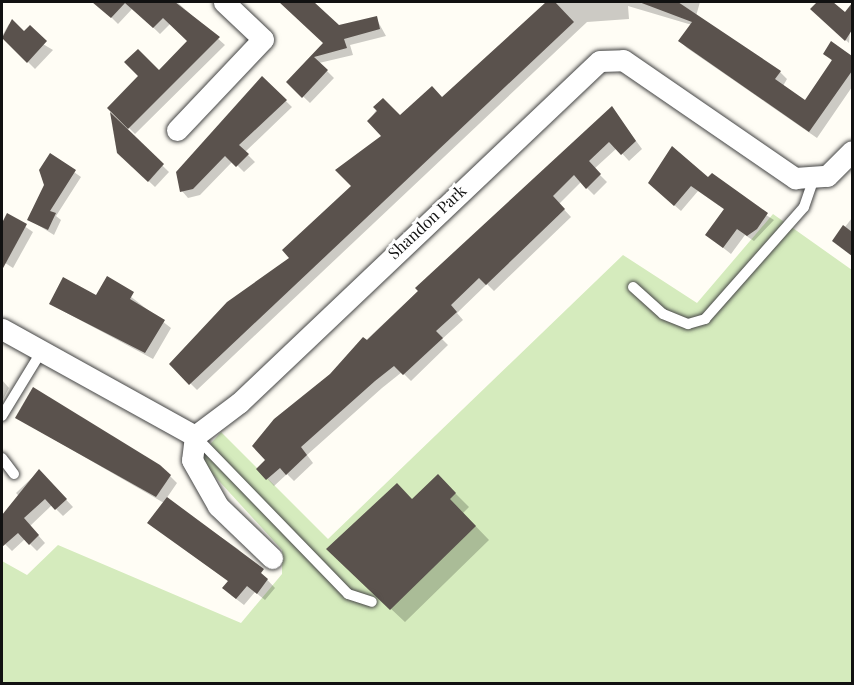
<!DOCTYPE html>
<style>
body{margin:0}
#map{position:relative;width:854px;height:685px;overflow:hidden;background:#fffdf5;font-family:"Playfair Display",serif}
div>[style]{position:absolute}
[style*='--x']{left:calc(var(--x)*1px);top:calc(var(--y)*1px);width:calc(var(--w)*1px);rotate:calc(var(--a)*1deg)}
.green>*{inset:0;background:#d5ebbd}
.shadow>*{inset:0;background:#0003}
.building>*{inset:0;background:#5a524d}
.roads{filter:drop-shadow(0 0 2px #444) drop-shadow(0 0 2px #444)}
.lane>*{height:10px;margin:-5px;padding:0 5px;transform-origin:5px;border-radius:5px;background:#fff}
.street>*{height:21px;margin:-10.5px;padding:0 10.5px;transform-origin:10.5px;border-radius:10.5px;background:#fff}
span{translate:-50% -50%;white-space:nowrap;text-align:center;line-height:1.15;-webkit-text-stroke:6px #fff;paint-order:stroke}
.street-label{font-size:16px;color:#111}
.frame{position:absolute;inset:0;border:3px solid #111;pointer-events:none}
</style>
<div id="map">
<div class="green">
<div style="clip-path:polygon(773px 214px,852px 270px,852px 683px,2px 683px,2px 561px,27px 575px,58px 545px,241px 623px,282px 574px,282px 550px,198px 458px,221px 432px,328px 539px,623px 255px,697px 303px)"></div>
</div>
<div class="shadow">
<div style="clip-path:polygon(102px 2px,177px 2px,225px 45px,135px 134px,109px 108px,159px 72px,189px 41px,170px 24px,160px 34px,133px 8px,118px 24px,99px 5px)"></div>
<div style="clip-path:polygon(280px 2px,312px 2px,338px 27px,376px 18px,386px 36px,350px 45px,353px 55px,319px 63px,334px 78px,310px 103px,288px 82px,324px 43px)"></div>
<div style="clip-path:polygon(548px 2px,700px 2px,696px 16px,780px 72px,787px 79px,783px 86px,806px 102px,833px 62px,825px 53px,832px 43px,852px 58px,852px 87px,817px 138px,687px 48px,680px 41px,692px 25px,628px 6px,629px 19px,587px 22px,197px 390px,171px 364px,291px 258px,353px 186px,383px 136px,369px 121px,383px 100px,400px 117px,442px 99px)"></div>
<div style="clip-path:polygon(819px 2px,831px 2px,845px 15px,852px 11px,849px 43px,812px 9px)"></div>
<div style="clip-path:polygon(9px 24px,53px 50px,35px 69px,2px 36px)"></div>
<div style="clip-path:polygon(262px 78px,292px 107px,245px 152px,255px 162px,244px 172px,233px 161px,200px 195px,188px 198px,182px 191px)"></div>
<div style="clip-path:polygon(612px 108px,642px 149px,629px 161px,617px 148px,594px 169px,607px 182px,594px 195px,581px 182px,559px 204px,571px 217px,494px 291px,487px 284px,457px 313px,463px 320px,442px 339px,448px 345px,411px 381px,402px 372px,382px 388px,307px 455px,313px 463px,294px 481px,287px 474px,274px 486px,258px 469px,267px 460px,254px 446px)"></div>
<div style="clip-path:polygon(112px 117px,169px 172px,155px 187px,118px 152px)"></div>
<div style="clip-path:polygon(50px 155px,81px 177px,56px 216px,61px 220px,54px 235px,28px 219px,46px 185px)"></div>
<div style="clip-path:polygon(709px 179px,774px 220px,754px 241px,745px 235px,731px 254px,707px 235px,725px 210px,698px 191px,681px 211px,657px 190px)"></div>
<div style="clip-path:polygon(8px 215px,33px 232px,13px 268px,2px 261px,2px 226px)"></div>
<div style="clip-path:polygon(852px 218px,852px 256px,834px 241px)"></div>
<div style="clip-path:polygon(107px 278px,171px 328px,153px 359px,50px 304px,96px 297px)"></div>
<div style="clip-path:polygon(2px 380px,9px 388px,2px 401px)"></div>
<div style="clip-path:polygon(17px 418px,170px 476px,177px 483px,166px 499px,238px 549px,275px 588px,265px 600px,255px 592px,244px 605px,231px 595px,229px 582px,149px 523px,164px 503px)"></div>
<div style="clip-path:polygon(39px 471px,73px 507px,63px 516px,52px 505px,30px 526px,45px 543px,37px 551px,25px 539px,12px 551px,2px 541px,2px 520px,22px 499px,16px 493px)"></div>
<div style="clip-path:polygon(438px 476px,469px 507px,463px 513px,489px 540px,405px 622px,342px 563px)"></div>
</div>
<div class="building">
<div style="clip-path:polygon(92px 2px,175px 2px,220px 37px,128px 129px,107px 108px,138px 76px,124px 62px,138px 49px,159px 70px,187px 41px,163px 18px,153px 28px,125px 3px,111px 18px)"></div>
<div style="clip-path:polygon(279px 2px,314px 2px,339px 25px,377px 16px,380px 29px,344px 39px,347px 48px,314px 57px,328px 70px,302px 98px,286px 82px,323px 43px)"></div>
<div style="clip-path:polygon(546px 2px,555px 2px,574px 22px,189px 385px,169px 364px,227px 302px,289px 258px,282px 250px,351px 186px,335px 170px,381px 136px,367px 121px,377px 111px,373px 107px,383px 98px,400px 115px,432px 86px,442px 97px)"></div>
<div style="clip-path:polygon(639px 2px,678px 2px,781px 71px,775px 79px,805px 100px,832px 60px,823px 54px,831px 41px,852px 56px,852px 71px,809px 132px,678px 41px,692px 22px)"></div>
<div style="clip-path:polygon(817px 2px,833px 2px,845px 12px,852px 3px,852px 30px,845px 41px,810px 9px)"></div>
<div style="clip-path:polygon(12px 19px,24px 31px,30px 25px,47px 41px,27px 63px,2px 38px)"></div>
<div style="clip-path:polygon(262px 76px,287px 100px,239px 145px,249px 154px,236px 167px,225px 156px,193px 189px,180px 192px,176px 172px)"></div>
<div style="clip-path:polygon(612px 106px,636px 141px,621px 155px,609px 142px,589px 161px,601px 174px,586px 189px,574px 175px,553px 196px,565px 209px,486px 285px,479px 278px,451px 305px,457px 312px,436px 331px,443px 338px,403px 375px,394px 366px,375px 381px,301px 447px,307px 455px,286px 475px,280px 468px,266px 480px,256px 469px,265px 460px,252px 446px,274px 419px,330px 374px,363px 337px,367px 340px,418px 291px,415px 288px)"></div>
<div style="clip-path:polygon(110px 112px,164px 164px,148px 182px,117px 153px)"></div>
<div style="clip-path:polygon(672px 146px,708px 177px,712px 173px,768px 213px,757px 229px,747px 236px,737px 229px,723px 248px,705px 235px,724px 209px,691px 186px,674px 206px,648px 183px)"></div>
<div style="clip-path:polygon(50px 153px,76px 170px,50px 211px,56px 213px,48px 230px,27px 220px,44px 185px,39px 170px)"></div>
<div style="clip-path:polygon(7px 213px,27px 224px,2px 270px,2px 223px)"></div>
<div style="clip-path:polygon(843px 225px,852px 232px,852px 256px,832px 241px)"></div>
<div style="clip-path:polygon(107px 276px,134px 292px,130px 299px,165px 320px,145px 353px,49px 304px,63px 277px,96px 295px)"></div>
<div style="clip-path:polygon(33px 387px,160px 465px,171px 475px,156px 497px,15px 418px)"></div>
<div style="clip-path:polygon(39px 469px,67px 499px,55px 510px,45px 499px,24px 518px,39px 535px,29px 545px,18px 533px,2px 547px,2px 515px)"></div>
<div style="clip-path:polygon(438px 474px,456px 493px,450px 499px,476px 526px,390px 610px,326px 549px,397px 483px,412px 499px)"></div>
<div style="clip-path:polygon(167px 497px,264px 569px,261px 573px,268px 579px,257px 594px,247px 586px,236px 599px,222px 588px,228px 581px,147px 523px)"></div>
</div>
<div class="roads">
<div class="lane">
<div style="--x:633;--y:287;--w:40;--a:42"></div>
<div style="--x:663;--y:314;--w:27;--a:22"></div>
<div style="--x:688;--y:324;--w:18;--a:-16"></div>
<div style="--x:705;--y:319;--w:149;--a:-48.5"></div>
<div style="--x:804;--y:207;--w:28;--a:-71"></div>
<div style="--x:2;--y:416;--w:75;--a:-58.6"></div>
<div style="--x:195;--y:436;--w:220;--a:45.9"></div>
<div style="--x:348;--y:594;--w:25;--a:18"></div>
<div style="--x:2;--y:458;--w:20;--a:53"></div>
</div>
<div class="street">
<div style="--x:177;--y:130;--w:125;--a:-46.6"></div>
<div style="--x:263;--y:39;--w:54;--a:-136.5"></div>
<div style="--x:2;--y:329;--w:221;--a:29"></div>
<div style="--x:195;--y:436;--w:55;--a:-36.9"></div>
<div style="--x:239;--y:403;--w:497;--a:-43.5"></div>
<div style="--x:600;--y:61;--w:23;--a:-2"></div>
<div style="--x:623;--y:60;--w:209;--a:34.5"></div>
<div style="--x:795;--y:178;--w:32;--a:-4"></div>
<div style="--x:827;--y:176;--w:35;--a:-45"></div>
<div style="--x:195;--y:436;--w:24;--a:97"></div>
<div style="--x:192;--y:460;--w:53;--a:60.5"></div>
<div style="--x:218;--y:506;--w:75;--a:43.9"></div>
</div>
</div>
<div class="street-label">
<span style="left:427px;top:222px;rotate:-43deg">Shandon Park</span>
</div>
<div class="frame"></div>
</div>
